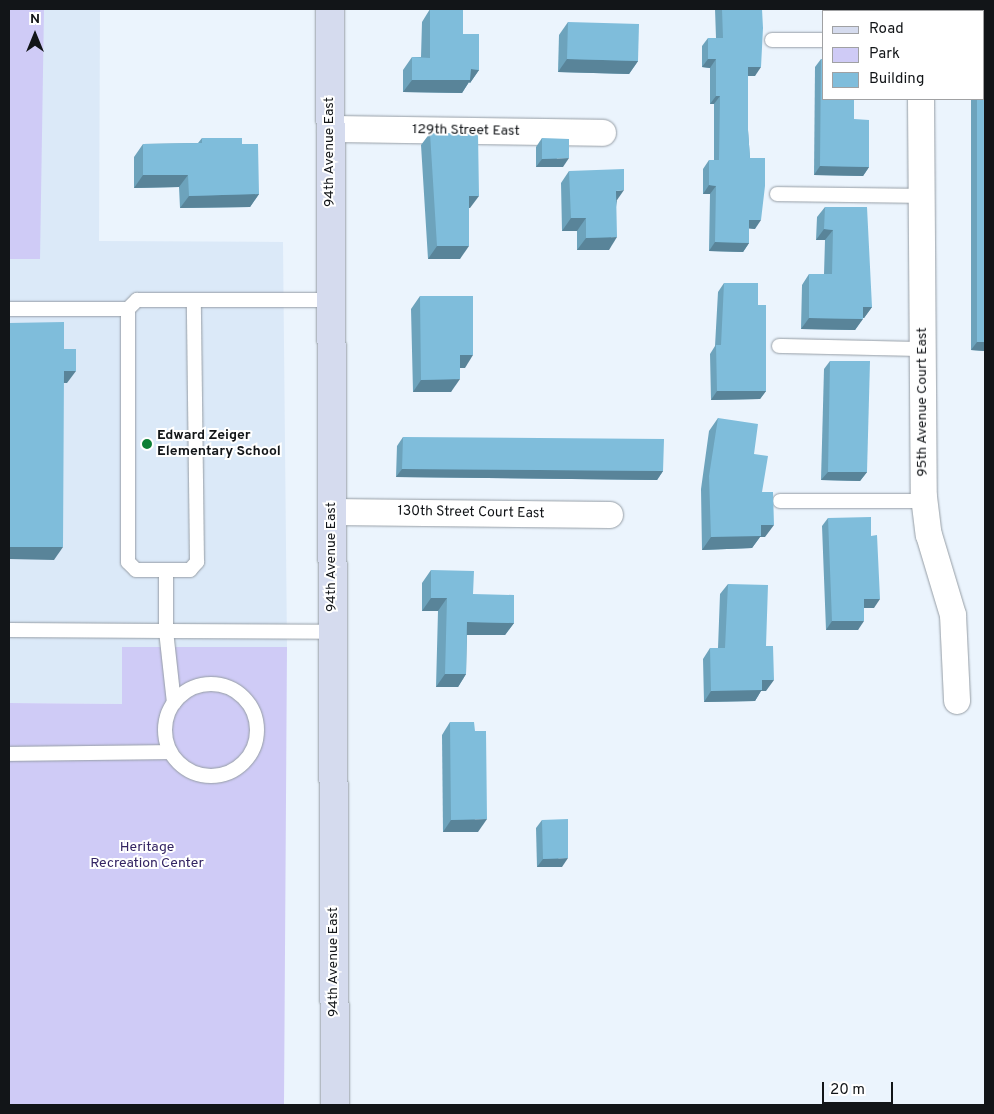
<!DOCTYPE html>
<style>
body{margin:0}
#map{position:relative;width:994px;height:1114px;overflow:hidden;background:#ebf4fd;font-family:Overpass,sans-serif}
div>[style]{position:absolute}
[style*='--x']{left:calc(var(--x)*1px);top:calc(var(--y)*1px);width:calc(var(--w)*1px);rotate:calc(var(--a)*1deg)}
.built>*{inset:0;background:#dbe9f8}
.green>*{inset:0;background:#cfcbf6}
.roads{filter:drop-shadow(0 0 1px #959da5) drop-shadow(0 0 1px #959da5)}
.service>*{height:14px;margin:-7px;padding:0 7px;transform-origin:7px;border-radius:7px;background:#fff}
.service>.ring{margin:-7px;padding:0;box-sizing:content-box;background:none;border:14px solid #fff;border-radius:50%}
.minor>*{height:26px;margin:-13px;padding:0 13px;transform-origin:13px;border-radius:13px;background:#fff}
.secondary>*{height:28px;margin:-14px;padding:0 14px;transform-origin:14px;border-radius:14px;background:#d5dbee}
.wall>*{inset:0;background:#6da3bc}
.shaded-wall>*{inset:0;background:#598499}
.building>*{inset:0;background:#7fbddb}
.dots>*{width:14px;height:14px;translate:-50% -50%;box-sizing:border-box;border:2px solid #fff;border-radius:50%}
span{translate:-50% -50%;white-space:nowrap;text-align:center;line-height:1.15;-webkit-text-stroke:4px #fff;paint-order:stroke}
.street-label{font-size:14px;color:#121518}
.poi-label{font-size:14px;color:#121518;font-weight:700}
.left{translate:0 -50%;text-align:left}
.park-label{font-size:14px;color:#332463}
.frame{position:absolute;inset:0;border:10px solid #121518;pointer-events:none}
.legend{position:absolute;left:822px;top:10px;width:162px;height:90px;box-sizing:border-box;background:#fff;border:1px solid #a0a1a3;margin:0;padding:6px 9px;list-style:none;font-size:15px;color:#121518}
.legend li{display:flex;align-items:center;gap:10px;height:25px}
.legend b{width:25px;border:1px solid #a0a1a3}
.north{position:absolute;left:10px;top:10px;width:50px;height:50px;-webkit-text-stroke:4px #fff;paint-order:stroke;rotate:0deg;font-size:14px;font-weight:700;line-height:20px;text-align:center;color:#121518}
.north::after{content:'';display:block;margin:auto;width:18px;height:22px;background:#121518;clip-path:polygon(50% 0,100% 100%,50% 72%,0 100%)}
.scale{position:absolute;left:822px;top:1082px;width:71px;height:22px;box-sizing:border-box;border:2px solid #121518;border-top:0;padding-left:6px;font-size:15px;line-height:18px;white-space:nowrap;color:#121518;-webkit-text-stroke:4px #fff;paint-order:stroke}
</style>
<div id="map">
<div class="built">
<div style="clip-path:polygon(9px 9px,100px 9px,99px 241px,283px 242px,287px 647px,123px 647px,122px 704px,9px 703px)"></div>
</div>
<div class="green">
<div style="clip-path:polygon(9px 9px,44px 9px,40px 259px,9px 259px)"></div>
<div style="clip-path:polygon(122px 647px,287px 647px,284px 1105px,9px 1105px,9px 703px,122px 704px)"></div>
</div>
<div class="roads">
<div class="service">
<div style="--x:772;--y:40;--w:51;--a:0"></div>
<div style="--x:777;--y:194;--w:145;--a:0.8"></div>
<div style="--x:9;--y:309;--w:119;--a:0"></div>
<div style="--x:128;--y:309;--w:13;--a:-45"></div>
<div style="--x:137;--y:300;--w:194;--a:0"></div>
<div style="--x:128;--y:309;--w:253;--a:90"></div>
<div style="--x:128;--y:562;--w:11;--a:45"></div>
<div style="--x:136;--y:570;--w:54;--a:0"></div>
<div style="--x:190;--y:570;--w:11;--a:-49"></div>
<div style="--x:197;--y:562;--w:262;--a:-90.7"></div>
<div style="--x:779;--y:346;--w:144;--a:1.2"></div>
<div style="--x:780;--y:501;--w:144;--a:0"></div>
<div style="--x:9;--y:630;--w:157;--a:0.4"></div>
<div style="--x:166;--y:631;--w:61;--a:-90"></div>
<div class="ring" style="left:165px;top:684px;width:78px;height:78px"></div>
<div style="--x:174;--y:703;--w:72;--a:-96.3"></div>
<div style="--x:166;--y:631;--w:167;--a:0.3"></div>
<div style="--x:9;--y:754;--w:161;--a:-0.7"></div>
</div>
<div class="minor">
<div style="--x:921;--y:9;--w:2;--a:90"></div>
<div style="--x:921;--y:99;--w:398;--a:89.6"></div>
<div style="--x:924;--y:497;--w:38;--a:83"></div>
<div style="--x:929;--y:535;--w:84;--a:73.3"></div>
<div style="--x:953;--y:615;--w:86;--a:87.3"></div>
<div style="--x:330;--y:129;--w:273;--a:0.8"></div>
<div style="--x:332;--y:512;--w:278;--a:0.6"></div>
</div>
<div class="secondary">
<div style="--x:330;--y:9;--w:1096;--a:89.74"></div>
</div>
</div>
<div class="wall">
<div style="clip-path:polygon(430px 9px,463px 34px,479px 70px,470px 83px,469px 82px,462px 93px,403px 92px,403px 70px,412px 57px,421px 57px,422px 22px)"></div>
<div style="clip-path:polygon(715px 9px,762px 9px,755px 76px,748px 76px,748px 130px,755px 229px,749px 228px,749px 243px,743px 252px,709px 251px,710px 194px,703px 194px,703px 169px,709px 160px,714px 160px,714px 104px,710px 104px,710px 68px,702px 67px,702px 46px,708px 38px,716px 38px)"></div>
<div style="clip-path:polygon(971px 9px,985px 9px,985px 351px,971px 350px,971px 99px,983px 99px,983px 11px,971px 11px)"></div>
<div style="clip-path:polygon(568px 22px,638px 61px,629px 74px,558px 72px,559px 35px)"></div>
<div style="clip-path:polygon(821px 59px,854px 119px,869px 167px,863px 176px,814px 175px,815px 67px)"></div>
<div style="clip-path:polygon(430px 133px,470px 208px,469px 208px,460px 259px,428px 259px,421px 145px)"></div>
<div style="clip-path:polygon(202px 138px,242px 144px,259px 194px,250px 207px,180px 208px,179px 187px,134px 188px,134px 157px,143px 144px,198px 143px)"></div>
<div style="clip-path:polygon(542px 138px,563px 167px,536px 167px,536px 147px)"></div>
<div style="clip-path:polygon(569px 171px,617px 201px,609px 250px,577px 250px,577px 231px,562px 231px,561px 183px)"></div>
<div style="clip-path:polygon(825px 207px,872px 307px,864px 318px,863px 318px,855px 330px,801px 329px,802px 285px,809px 274px,824px 274px,825px 240px,816px 240px,817px 217px)"></div>
<div style="clip-path:polygon(724px 283px,758px 305px,766px 391px,760px 399px,711px 400px,710px 354px,715px 346px,718px 292px)"></div>
<div style="clip-path:polygon(420px 296px,465px 368px,460px 368px,451px 392px,413px 392px,411px 309px)"></div>
<div style="clip-path:polygon(830px 361px,867px 472px,860px 481px,821px 480px,824px 369px)"></div>
<div style="clip-path:polygon(718px 418px,754px 454px,762px 492px,765px 537px,760px 537px,752px 548px,702px 550px,701px 489px,709px 431px)"></div>
<div style="clip-path:polygon(403px 437px,663px 471px,657px 480px,396px 477px,397px 446px)"></div>
<div style="clip-path:polygon(828px 518px,871px 536px,874px 608px,864px 608px,858px 630px,826px 630px,822px 526px)"></div>
<div style="clip-path:polygon(431px 570px,473px 594px,514px 623px,505px 635px,467px 635px,466px 674px,458px 687px,436px 687px,438px 611px,422px 611px,422px 583px)"></div>
<div style="clip-path:polygon(728px 584px,766px 646px,766px 691px,761px 691px,755px 701px,704px 702px,703px 659px,710px 648px,718px 648px,720px 594px)"></div>
<div style="clip-path:polygon(450px 722px,478px 832px,443px 832px,442px 735px)"></div>
<div style="clip-path:polygon(542px 820px,562px 867px,537px 867px,536px 828px)"></div>
</div>
<div class="shaded-wall">
<div style="clip-path:polygon(567px 59px,638px 61px,629px 74px,558px 72px)"></div>
<div style="clip-path:polygon(708px 59px,716px 59px,710px 68px,702px 67px)"></div>
<div style="clip-path:polygon(748px 67px,761px 67px,755px 76px,742px 76px)"></div>
<div style="clip-path:polygon(471px 69px,479px 70px,470px 83px,469px 82px,462px 93px,403px 92px,412px 80px)"></div>
<div style="clip-path:polygon(716px 96px,720px 96px,714px 104px,710px 104px)"></div>
<div style="clip-path:polygon(569px 158px,563px 167px,536px 167px,542px 159px)"></div>
<div style="clip-path:polygon(820px 166px,869px 167px,863px 176px,814px 175px)"></div>
<div style="clip-path:polygon(143px 175px,188px 175px,179px 187px,134px 188px)"></div>
<div style="clip-path:polygon(709px 185px,716px 186px,710px 194px,703px 194px)"></div>
<div style="clip-path:polygon(624px 190px,615px 203px,616px 191px)"></div>
<div style="clip-path:polygon(259px 194px,250px 207px,180px 208px,189px 196px)"></div>
<div style="clip-path:polygon(469px 196px,479px 196px,470px 208px,460px 208px)"></div>
<div style="clip-path:polygon(571px 218px,586px 218px,577px 231px,562px 231px)"></div>
<div style="clip-path:polygon(749px 220px,761px 220px,755px 229px,743px 228px)"></div>
<div style="clip-path:polygon(824px 229px,833px 230px,825px 240px,816px 240px)"></div>
<div style="clip-path:polygon(617px 237px,609px 250px,577px 250px,586px 238px)"></div>
<div style="clip-path:polygon(715px 242px,749px 243px,743px 252px,709px 251px)"></div>
<div style="clip-path:polygon(437px 246px,469px 246px,460px 259px,428px 259px)"></div>
<div style="clip-path:polygon(863px 307px,872px 307px,864px 318px,856px 318px)"></div>
<div style="clip-path:polygon(809px 318px,863px 319px,855px 330px,801px 329px)"></div>
<div style="clip-path:polygon(977px 342px,985px 342px,985px 351px,971px 350px)"></div>
<div style="clip-path:polygon(460px 355px,473px 355px,465px 368px,451px 368px)"></div>
<div style="clip-path:polygon(64px 371px,76px 371px,67px 383px,55px 383px)"></div>
<div style="clip-path:polygon(460px 379px,451px 392px,413px 392px,421px 380px)"></div>
<div style="clip-path:polygon(717px 391px,766px 391px,760px 399px,711px 400px)"></div>
<div style="clip-path:polygon(402px 469px,663px 471px,657px 480px,396px 477px)"></div>
<div style="clip-path:polygon(828px 472px,867px 472px,860px 481px,821px 480px)"></div>
<div style="clip-path:polygon(761px 525px,774px 525px,765px 537px,760px 537px,752px 548px,702px 550px,711px 537px)"></div>
<div style="clip-path:polygon(9px 547px,63px 547px,54px 560px,9px 559px)"></div>
<div style="clip-path:polygon(431px 598px,447px 598px,438px 611px,422px 611px)"></div>
<div style="clip-path:polygon(864px 599px,880px 599px,874px 608px,858px 608px)"></div>
<div style="clip-path:polygon(832px 621px,864px 621px,858px 630px,826px 630px)"></div>
<div style="clip-path:polygon(467px 622px,514px 623px,505px 635px,458px 635px)"></div>
<div style="clip-path:polygon(445px 674px,466px 674px,458px 687px,436px 687px)"></div>
<div style="clip-path:polygon(762px 680px,774px 680px,766px 691px,761px 691px,755px 701px,704px 702px,711px 691px)"></div>
<div style="clip-path:polygon(487px 819px,478px 832px,443px 832px,451px 820px)"></div>
<div style="clip-path:polygon(568px 858px,562px 867px,537px 867px,543px 859px)"></div>
</div>
<div class="building">
<div style="clip-path:polygon(430px 9px,463px 9px,463px 34px,479px 34px,479px 70px,471px 69px,470px 80px,412px 80px,412px 57px,430px 58px)"></div>
<div style="clip-path:polygon(722px 9px,762px 9px,763px 28px,761px 67px,748px 67px,748px 130px,750px 158px,765px 158px,765px 186px,761px 220px,749px 220px,749px 243px,715px 242px,716px 186px,709px 185px,709px 160px,719px 160px,720px 96px,716px 96px,716px 59px,708px 59px,708px 38px,723px 38px)"></div>
<div style="clip-path:polygon(977px 9px,985px 9px,985px 342px,977px 342px,977px 99px,983px 99px,983px 11px,977px 11px)"></div>
<div style="clip-path:polygon(568px 22px,639px 24px,638px 61px,567px 59px)"></div>
<div style="clip-path:polygon(821px 59px,823px 59px,823px 99px,854px 99px,854px 119px,869px 120px,869px 167px,820px 166px)"></div>
<div style="clip-path:polygon(430px 133px,478px 133px,479px 196px,469px 196px,469px 246px,437px 246px)"></div>
<div style="clip-path:polygon(202px 138px,242px 138px,242px 144px,258px 144px,259px 194px,189px 196px,188px 175px,143px 175px,143px 144px,202px 143px)"></div>
<div style="clip-path:polygon(542px 138px,569px 139px,569px 158px,542px 159px)"></div>
<div style="clip-path:polygon(624px 169px,624px 190px,616px 191px,617px 237px,586px 238px,586px 218px,571px 218px,569px 171px)"></div>
<div style="clip-path:polygon(825px 207px,867px 207px,872px 307px,863px 307px,863px 319px,809px 318px,809px 274px,832px 274px,833px 230px,824px 229px)"></div>
<div style="clip-path:polygon(724px 283px,758px 283px,758px 305px,766px 305px,766px 391px,717px 391px,716px 345px,721px 345px)"></div>
<div style="clip-path:polygon(420px 296px,473px 296px,473px 355px,460px 355px,460px 379px,421px 380px)"></div>
<div style="clip-path:polygon(64px 322px,64px 349px,76px 349px,76px 371px,64px 371px,63px 547px,9px 547px,9px 323px)"></div>
<div style="clip-path:polygon(830px 361px,870px 361px,867px 472px,828px 472px)"></div>
<div style="clip-path:polygon(718px 418px,758px 424px,754px 454px,768px 456px,762px 492px,773px 492px,774px 525px,761px 525px,761px 536px,711px 537px,709px 476px)"></div>
<div style="clip-path:polygon(403px 437px,664px 439px,663px 471px,402px 469px)"></div>
<div style="clip-path:polygon(871px 517px,871px 536px,877px 535px,880px 599px,864px 599px,864px 621px,832px 621px,828px 518px)"></div>
<div style="clip-path:polygon(431px 570px,474px 571px,473px 594px,514px 595px,514px 623px,467px 622px,466px 674px,445px 674px,447px 598px,431px 598px)"></div>
<div style="clip-path:polygon(728px 584px,768px 585px,766px 646px,773px 646px,774px 680px,762px 680px,762px 690px,711px 691px,710px 648px,725px 648px)"></div>
<div style="clip-path:polygon(450px 722px,474px 722px,475px 731px,486px 731px,487px 819px,451px 820px)"></div>
<div style="clip-path:polygon(568px 819px,568px 858px,543px 859px,542px 820px)"></div>
</div>
<div class="dots">
<div style="left:147px;top:444px;background:#0d7f35"></div>
</div>
<div class="street-label">
<span style="left:466px;top:131px;rotate:1deg">129th Street East</span>
<span style="left:330px;top:152px;rotate:-90deg">94th Avenue East</span>
<span style="left:923px;top:402px;rotate:-90deg">95th Avenue Court East</span>
<span style="left:471px;top:513px;rotate:1deg">130th Street Court East</span>
<span style="left:332px;top:557px;rotate:-90deg">94th Avenue East</span>
<span style="left:334px;top:962px;rotate:-90deg">94th Avenue East</span>
</div>
<div class="poi-label">
<span class="left" style="left:157px;top:444px">Edward Zeiger<br>Elementary School</span>
</div>
<div class="park-label">
<span style="left:147px;top:856px">Heritage<br>Recreation Center</span>
</div>
<div class="frame"></div>
<ul class="legend">
<li><b style="height:6px;background:#d5dbee"></b>Road</li>
<li><b style="height:14px;background:#cfcbf6"></b>Park</li>
<li><b style="height:14px;background:#7fbddb"></b>Building</li>
</ul>
<div class="north">N</div>
<div class="scale">20 m</div>
</div>
